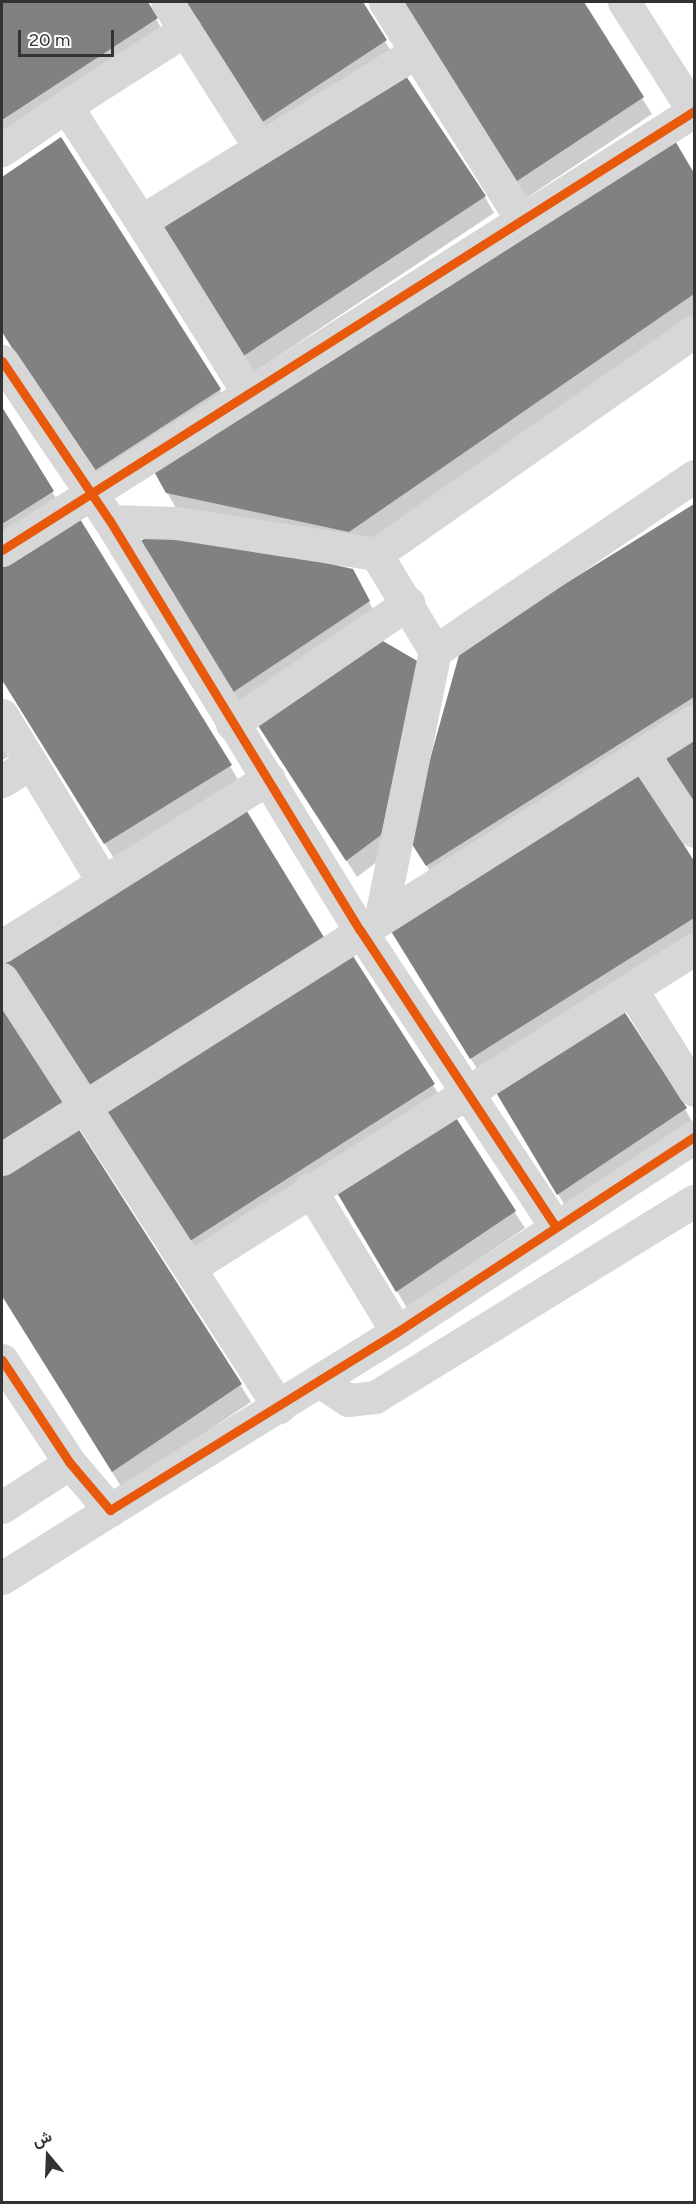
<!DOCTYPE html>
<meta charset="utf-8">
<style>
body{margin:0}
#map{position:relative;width:696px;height:2204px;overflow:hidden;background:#fff;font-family:Figtree,Vazirmatn,sans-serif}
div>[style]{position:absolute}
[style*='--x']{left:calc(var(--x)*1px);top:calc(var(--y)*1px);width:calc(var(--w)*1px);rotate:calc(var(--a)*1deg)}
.shadow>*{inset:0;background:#0003}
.building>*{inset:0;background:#818181}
.street>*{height:33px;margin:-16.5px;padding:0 16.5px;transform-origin:16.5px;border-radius:16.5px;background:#d7d7d7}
.cycleway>*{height:9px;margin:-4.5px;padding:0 4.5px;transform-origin:4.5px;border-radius:4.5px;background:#e8590c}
span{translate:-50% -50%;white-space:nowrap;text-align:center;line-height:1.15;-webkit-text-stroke:6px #fff;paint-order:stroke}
.frame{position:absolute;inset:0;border:3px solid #333;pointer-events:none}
.north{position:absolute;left:18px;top:2126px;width:60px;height:60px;-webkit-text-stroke:4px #fff;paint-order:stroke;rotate:341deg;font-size:16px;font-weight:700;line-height:24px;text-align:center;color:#333}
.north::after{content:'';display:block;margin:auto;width:21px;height:27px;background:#333;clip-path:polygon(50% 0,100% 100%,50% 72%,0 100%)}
.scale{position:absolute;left:18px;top:30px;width:96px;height:27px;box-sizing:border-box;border:3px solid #333;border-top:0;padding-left:8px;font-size:18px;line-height:21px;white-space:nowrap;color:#333;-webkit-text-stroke:4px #fff;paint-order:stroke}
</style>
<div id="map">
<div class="shadow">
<div style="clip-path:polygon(2px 2px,146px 2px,166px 36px,2px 143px)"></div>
<div style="clip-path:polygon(185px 2px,361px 2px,395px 58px,272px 139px)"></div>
<div style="clip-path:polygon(400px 2px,582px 2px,652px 114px,525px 199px)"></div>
<div style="clip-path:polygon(671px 136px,694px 176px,694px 318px,359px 548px,177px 510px,154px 469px)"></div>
<div style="clip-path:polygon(61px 139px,230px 406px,102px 489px,2px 331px,2px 179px)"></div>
<div style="clip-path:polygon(485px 197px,494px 213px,253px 373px,173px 246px)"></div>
<div style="clip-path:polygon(2px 410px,62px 508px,2px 547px)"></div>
<div style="clip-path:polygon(694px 506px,694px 720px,437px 882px,420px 856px,462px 649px)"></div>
<div style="clip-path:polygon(2px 559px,230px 766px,240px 783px,115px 860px,2px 678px)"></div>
<div style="clip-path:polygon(148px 561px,362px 588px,378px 619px,242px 709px)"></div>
<div style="clip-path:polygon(418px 663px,390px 852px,357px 877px,259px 725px)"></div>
<div style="clip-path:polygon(694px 735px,694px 803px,674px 771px)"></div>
<div style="clip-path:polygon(2px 746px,8px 757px,2px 760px)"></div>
<div style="clip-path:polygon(636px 772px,694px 863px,694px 940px,481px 1075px,401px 946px)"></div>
<div style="clip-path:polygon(2px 1007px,251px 1402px,122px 1488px,2px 1295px)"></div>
<div style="clip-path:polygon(493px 1084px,685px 1109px,694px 1125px,568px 1211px)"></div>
<div style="clip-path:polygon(433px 1085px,443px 1101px,197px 1259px,117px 1126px)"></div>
<div style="clip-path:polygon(448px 1110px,525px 1228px,407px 1308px,332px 1182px)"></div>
</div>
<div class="building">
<div style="clip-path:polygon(2px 2px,148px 2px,158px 18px,2px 120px)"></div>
<div style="clip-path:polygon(184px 2px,363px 2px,387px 40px,261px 123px)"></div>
<div style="clip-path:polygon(399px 2px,584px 2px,644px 97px,514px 183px)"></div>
<div style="clip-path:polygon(406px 76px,486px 196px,242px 357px,161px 229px)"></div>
<div style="clip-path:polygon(671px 134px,694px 173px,694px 294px,349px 532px,166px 493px,152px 468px)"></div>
<div style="clip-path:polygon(61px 137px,221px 389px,91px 473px,2px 332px,2px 177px)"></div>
<div style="clip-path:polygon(2px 407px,54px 491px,2px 524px)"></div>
<div style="clip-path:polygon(694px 504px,694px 697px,426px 866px,408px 838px,461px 648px)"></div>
<div style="clip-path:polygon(75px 511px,232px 765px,104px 844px,2px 680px,2px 557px)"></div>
<div style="clip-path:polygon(163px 527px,353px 569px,370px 601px,232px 693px,136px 544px)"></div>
<div style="clip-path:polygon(383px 641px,419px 662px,381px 835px,346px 861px,257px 724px)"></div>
<div style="clip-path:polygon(694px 733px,694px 804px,663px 754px)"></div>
<div style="clip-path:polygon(637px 770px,694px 861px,694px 918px,470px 1059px,389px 928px)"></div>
<div style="clip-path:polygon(245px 808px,325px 939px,85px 1094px,5px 963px)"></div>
<div style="clip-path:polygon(351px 953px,435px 1084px,187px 1243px,106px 1109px)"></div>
<div style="clip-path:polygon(618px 1002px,687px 1108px,557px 1195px,491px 1084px)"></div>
<div style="clip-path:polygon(2px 1004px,67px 1108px,2px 1150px)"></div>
<div style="clip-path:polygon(449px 1107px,516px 1211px,396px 1292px,330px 1181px)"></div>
<div style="clip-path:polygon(74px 1122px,242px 1384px,112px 1472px,2px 1296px,2px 1171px)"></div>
</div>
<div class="street">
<div style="--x:167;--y:2;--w:173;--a:57.5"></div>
<div style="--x:385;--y:2;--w:257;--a:57.9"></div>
<div style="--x:624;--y:2;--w:130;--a:57.5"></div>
<div style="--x:185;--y:30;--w:141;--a:147.4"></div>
<div style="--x:66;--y:106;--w:137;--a:56.9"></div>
<div style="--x:141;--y:221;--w:323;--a:-31.6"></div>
<div style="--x:2;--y:150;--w:78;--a:-34.5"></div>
<div style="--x:141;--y:221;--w:200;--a:58.1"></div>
<div style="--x:2;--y:361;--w:193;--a:56"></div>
<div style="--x:110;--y:521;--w:479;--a:58.6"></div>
<div style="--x:360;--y:930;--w:354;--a:56.6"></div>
<div style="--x:110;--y:521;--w:66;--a:1.7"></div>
<div style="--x:176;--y:523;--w:202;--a:8.8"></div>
<div style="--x:376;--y:554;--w:388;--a:-35"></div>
<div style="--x:2;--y:550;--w:820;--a:-32.39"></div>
<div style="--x:376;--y:554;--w:114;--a:58.7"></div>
<div style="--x:2;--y:715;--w:193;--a:58.8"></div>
<div style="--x:232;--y:724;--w:214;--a:-34.5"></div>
<div style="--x:643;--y:754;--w:92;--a:56.5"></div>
<div style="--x:2;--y:781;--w:32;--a:-32"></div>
<div style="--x:381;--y:916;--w:270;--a:-78.5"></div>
<div style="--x:435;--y:651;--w:313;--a:-34"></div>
<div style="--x:2;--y:946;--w:315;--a:-32.2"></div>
<div style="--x:2;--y:979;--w:510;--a:57.09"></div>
<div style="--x:631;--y:989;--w:119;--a:58"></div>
<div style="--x:2;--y:1159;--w:819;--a:-32.33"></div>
<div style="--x:310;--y:1189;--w:167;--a:58.7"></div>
<div style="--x:191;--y:1267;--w:595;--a:-32.3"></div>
<div style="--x:2;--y:1360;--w:123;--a:56.6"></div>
<div style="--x:70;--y:1463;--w:62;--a:49.6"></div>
<div style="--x:110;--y:1510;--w:338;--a:-31.8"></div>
<div style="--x:397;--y:1332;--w:355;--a:-33.3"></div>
<div style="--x:319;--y:1381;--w:35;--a:33"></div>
<div style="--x:348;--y:1400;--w:27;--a:-6"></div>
<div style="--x:375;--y:1397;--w:374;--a:-31.6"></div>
<div style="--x:2;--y:1507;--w:81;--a:-32.9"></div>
<div style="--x:2;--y:1578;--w:128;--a:-32.2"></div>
</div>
<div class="cycleway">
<div style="--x:2;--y:361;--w:193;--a:56"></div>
<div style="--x:110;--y:521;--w:479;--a:58.6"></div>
<div style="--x:360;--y:930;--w:354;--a:56.6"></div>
<div style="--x:2;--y:550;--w:820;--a:-32.39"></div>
<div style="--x:2;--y:1360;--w:123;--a:56.6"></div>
<div style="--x:70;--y:1463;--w:62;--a:49.6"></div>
<div style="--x:110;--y:1510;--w:338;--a:-31.8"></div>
<div style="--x:397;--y:1332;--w:355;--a:-33.3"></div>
</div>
<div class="frame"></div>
<div class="north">ش</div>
<div class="scale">20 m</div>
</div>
